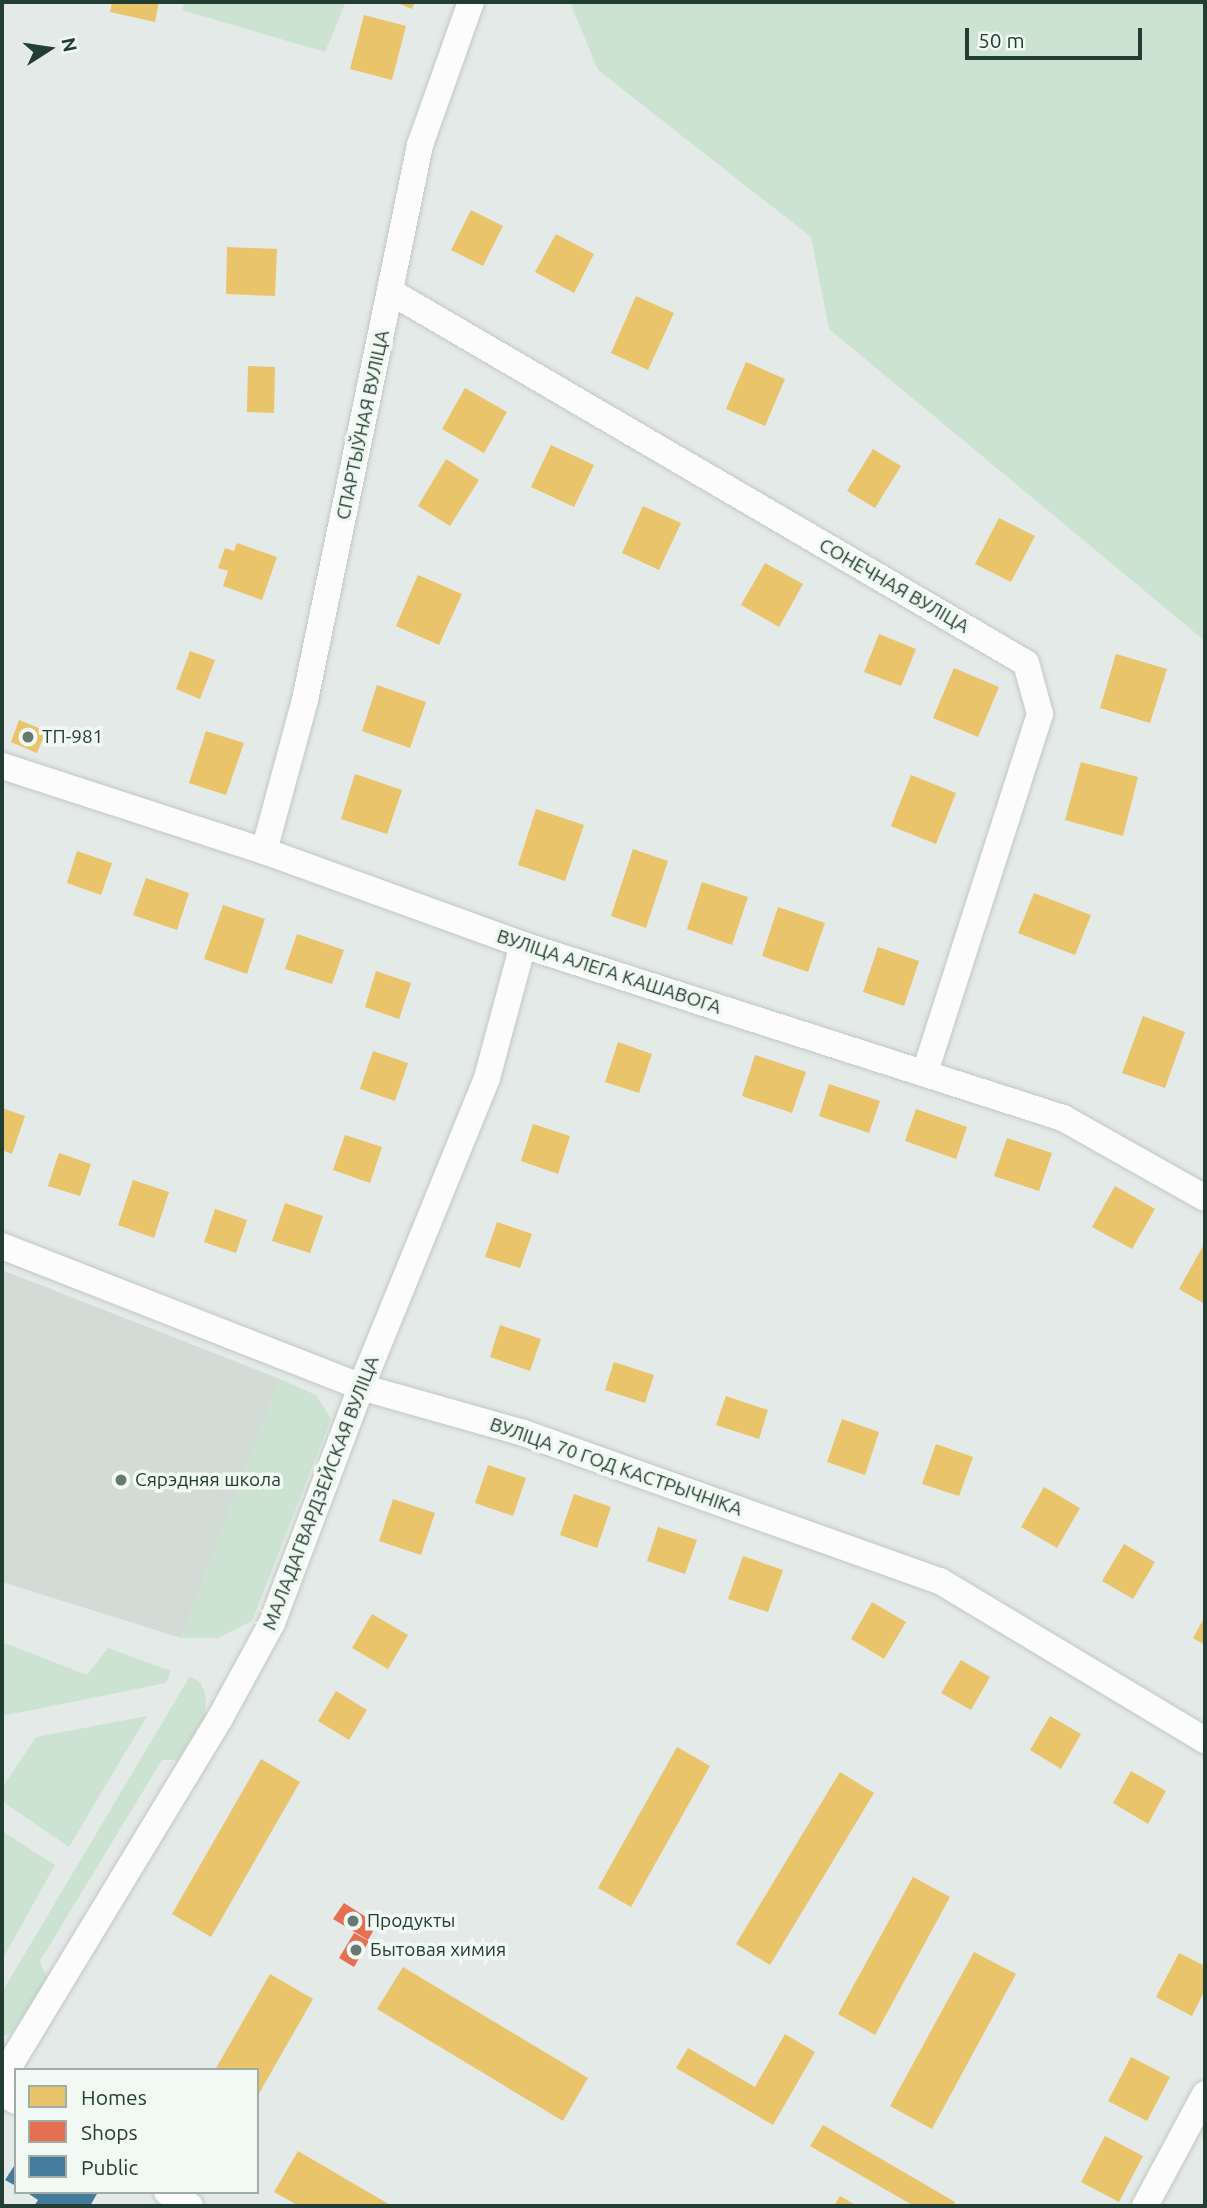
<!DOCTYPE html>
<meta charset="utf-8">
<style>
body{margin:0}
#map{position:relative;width:1207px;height:2208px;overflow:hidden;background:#e4eae7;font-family:Ubuntu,sans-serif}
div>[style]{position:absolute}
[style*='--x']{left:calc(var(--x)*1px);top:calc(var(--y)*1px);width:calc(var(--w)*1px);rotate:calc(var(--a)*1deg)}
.built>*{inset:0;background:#d2dbd6}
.green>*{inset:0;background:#cde3d1}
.homes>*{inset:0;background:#e9c46a}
.shops>*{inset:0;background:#e76f51}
.public>*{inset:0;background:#457b9d}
.roads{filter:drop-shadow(0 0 2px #c1c7c4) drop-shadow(0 0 2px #c1c7c4)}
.minor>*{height:26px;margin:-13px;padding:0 13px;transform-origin:13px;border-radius:13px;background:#fbfcfb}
.dots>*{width:19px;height:19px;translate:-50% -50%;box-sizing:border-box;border:4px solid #f2f8f4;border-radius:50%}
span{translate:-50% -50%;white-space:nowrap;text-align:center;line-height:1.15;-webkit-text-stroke:7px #f2f8f4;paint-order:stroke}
.street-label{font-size:19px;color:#223d31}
.poi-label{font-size:19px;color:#223d31}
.left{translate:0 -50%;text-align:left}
.frame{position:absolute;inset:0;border:4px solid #223d31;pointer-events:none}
.legend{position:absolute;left:14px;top:2068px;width:245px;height:126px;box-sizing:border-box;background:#f2f8f4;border:2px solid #9fada6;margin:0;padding:9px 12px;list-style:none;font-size:21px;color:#223d31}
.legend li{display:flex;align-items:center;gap:14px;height:35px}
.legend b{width:35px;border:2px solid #9fada6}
.north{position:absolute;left:14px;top:14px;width:70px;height:70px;-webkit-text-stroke:5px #f2f8f4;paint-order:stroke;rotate:78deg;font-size:19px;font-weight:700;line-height:28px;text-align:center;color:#223d31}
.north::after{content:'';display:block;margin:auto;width:24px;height:32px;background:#223d31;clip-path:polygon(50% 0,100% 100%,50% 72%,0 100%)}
.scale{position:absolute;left:965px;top:28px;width:177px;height:32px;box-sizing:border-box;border:4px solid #223d31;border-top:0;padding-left:9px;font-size:21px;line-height:24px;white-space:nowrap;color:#223d31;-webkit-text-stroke:5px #f2f8f4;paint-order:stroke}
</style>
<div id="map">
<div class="built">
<div style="clip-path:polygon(2px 1270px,280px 1379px,181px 1638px,2px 1582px)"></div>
</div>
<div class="green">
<div style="clip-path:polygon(185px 2px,346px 2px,325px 52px,182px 10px)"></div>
<div style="clip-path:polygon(570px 2px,1205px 2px,1205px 641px,829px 329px,811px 237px,598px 70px)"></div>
<div style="clip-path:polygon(280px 1379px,316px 1395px,331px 1419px,252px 1621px,218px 1638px,181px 1638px)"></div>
<div style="clip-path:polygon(2px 1642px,87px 1675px,108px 1648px,171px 1671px,166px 1683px,2px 1716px)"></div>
<div style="clip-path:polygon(190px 1676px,200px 1682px,206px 1696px,205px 1716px,178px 1760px,162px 1760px,40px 1961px,48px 1980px,10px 2034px,2px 2037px,2px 1992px)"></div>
<div style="clip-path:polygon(147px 1716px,69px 1847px,2px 1801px,2px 1788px,36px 1737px)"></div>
<div style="clip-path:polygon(2px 1831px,55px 1865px,2px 1960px)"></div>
</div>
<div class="homes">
<div style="clip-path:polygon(112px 2px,159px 2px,155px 22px,110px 12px)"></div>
<div style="clip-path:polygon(395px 2px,415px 2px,412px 9px)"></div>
<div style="clip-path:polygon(364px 15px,406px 26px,392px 80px,350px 69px)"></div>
<div style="clip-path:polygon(471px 210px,503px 226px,483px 266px,451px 250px)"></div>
<div style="clip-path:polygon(556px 234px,594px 254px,574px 293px,535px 272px)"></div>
<div style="clip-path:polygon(227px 247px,277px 249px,275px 296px,226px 294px)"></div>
<div style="clip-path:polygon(636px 296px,674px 313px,648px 370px,611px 353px)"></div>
<div style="clip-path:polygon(746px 362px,785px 379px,765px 426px,726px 409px)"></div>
<div style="clip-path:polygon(248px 366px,275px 367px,274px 413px,247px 412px)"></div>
<div style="clip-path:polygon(465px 388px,507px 412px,484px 453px,442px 429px)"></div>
<div style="clip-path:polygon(551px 445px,594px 465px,574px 507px,531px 487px)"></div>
<div style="clip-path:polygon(873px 449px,901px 466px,875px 508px,847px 491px)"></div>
<div style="clip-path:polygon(446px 459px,479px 480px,450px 526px,418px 506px)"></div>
<div style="clip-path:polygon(643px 506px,681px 523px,659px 570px,622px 553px)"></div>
<div style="clip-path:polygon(999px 518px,1035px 536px,1011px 582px,975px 564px)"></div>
<div style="clip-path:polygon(237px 543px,277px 557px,262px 600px,223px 586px,228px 571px,218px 568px,225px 548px,234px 551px)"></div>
<div style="clip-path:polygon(765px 563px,803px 584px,779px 627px,741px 605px)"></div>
<div style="clip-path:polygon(418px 575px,462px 594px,439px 645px,396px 626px)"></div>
<div style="clip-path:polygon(879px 634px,916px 649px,901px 686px,864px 672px)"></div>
<div style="clip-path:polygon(190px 651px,215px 660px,200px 699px,176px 689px)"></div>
<div style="clip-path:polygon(1116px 654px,1167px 669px,1150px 723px,1100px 708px)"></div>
<div style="clip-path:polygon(954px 668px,999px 687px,978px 737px,933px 718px)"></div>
<div style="clip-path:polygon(377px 685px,426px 702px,410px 748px,362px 731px)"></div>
<div style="clip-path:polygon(19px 720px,46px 731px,37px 753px,11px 742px)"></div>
<div style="clip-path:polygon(206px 731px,244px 743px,226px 795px,189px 783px)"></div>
<div style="clip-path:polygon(1081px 762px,1138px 777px,1123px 836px,1065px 820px)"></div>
<div style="clip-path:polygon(355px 774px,402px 790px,387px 834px,341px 819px)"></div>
<div style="clip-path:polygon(911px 775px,956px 793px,936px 844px,891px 826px)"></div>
<div style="clip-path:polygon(536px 809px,584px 825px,565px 881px,518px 865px)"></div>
<div style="clip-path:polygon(633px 849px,668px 861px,646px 928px,611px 916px)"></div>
<div style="clip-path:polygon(77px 851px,112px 863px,101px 895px,67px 883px)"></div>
<div style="clip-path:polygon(146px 878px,189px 893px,177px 930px,133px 915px)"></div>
<div style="clip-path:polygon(702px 882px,748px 897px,732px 945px,687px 929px)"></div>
<div style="clip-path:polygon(1034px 893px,1091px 915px,1075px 955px,1018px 933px)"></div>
<div style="clip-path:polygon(223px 905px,265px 919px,247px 974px,204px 959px)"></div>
<div style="clip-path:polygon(778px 907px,825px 923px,808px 972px,762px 956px)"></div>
<div style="clip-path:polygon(297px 934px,344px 950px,332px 984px,285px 969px)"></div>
<div style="clip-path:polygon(878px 947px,919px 961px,904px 1006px,863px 992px)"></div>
<div style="clip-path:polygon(376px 971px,411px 983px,399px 1019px,365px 1007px)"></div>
<div style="clip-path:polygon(1143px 1016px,1185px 1032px,1165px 1088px,1122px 1073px)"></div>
<div style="clip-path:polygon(618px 1042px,652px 1054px,639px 1093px,605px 1082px)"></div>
<div style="clip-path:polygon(373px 1051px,408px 1063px,395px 1101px,360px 1089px)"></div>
<div style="clip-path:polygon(755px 1055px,806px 1072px,792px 1113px,742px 1096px)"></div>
<div style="clip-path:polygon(829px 1084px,880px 1101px,869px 1133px,819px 1116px)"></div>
<div style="clip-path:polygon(2px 1108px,25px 1116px,12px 1154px,2px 1150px)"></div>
<div style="clip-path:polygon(916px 1109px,967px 1127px,956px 1159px,905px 1141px)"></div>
<div style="clip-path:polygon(533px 1124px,570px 1136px,558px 1174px,521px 1161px)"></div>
<div style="clip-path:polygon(345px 1135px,382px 1147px,370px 1183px,333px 1170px)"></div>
<div style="clip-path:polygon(1007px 1138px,1052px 1153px,1039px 1191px,994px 1176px)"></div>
<div style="clip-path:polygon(59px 1153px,91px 1164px,80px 1196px,48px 1186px)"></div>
<div style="clip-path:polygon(133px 1180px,169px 1192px,154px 1238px,118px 1225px)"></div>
<div style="clip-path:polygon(1115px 1186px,1155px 1209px,1132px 1249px,1092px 1227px)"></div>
<div style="clip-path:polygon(285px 1203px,323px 1216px,310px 1253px,272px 1241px)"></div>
<div style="clip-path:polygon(215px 1209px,247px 1220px,236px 1253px,204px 1242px)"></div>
<div style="clip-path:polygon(497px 1222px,532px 1234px,520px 1268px,485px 1257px)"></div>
<div style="clip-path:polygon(1203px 1246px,1205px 1247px,1205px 1304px,1179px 1289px)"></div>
<div style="clip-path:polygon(500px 1325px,541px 1339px,530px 1371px,490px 1357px)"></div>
<div style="clip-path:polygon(614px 1362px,654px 1375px,645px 1403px,605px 1390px)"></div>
<div style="clip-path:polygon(726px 1396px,768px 1410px,759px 1439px,716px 1425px)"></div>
<div style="clip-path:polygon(842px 1419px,879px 1432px,865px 1475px,827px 1462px)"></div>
<div style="clip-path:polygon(936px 1444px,973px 1457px,959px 1496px,922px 1484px)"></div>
<div style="clip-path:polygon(488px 1465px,526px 1478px,513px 1516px,475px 1503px)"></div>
<div style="clip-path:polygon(1044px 1487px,1080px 1508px,1057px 1548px,1021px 1527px)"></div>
<div style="clip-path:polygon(574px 1494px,611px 1507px,597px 1548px,560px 1535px)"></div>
<div style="clip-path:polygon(393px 1499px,435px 1513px,421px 1555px,379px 1541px)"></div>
<div style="clip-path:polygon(658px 1527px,697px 1540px,685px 1574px,647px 1561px)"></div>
<div style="clip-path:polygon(1124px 1544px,1155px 1562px,1133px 1599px,1102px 1581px)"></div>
<div style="clip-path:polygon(743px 1556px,783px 1570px,768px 1612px,728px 1599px)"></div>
<div style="clip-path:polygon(872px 1602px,906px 1622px,884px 1659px,851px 1639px)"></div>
<div style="clip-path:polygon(372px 1614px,408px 1635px,388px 1669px,352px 1648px)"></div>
<div style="clip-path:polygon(1205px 1616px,1205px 1645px,1193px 1638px)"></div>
<div style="clip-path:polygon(961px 1660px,990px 1677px,971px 1710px,941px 1693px)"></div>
<div style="clip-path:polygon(336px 1691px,367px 1710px,349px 1740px,318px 1721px)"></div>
<div style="clip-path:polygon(1050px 1716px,1081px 1734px,1061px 1769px,1030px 1750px)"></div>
<div style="clip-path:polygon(677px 1747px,710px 1766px,631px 1907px,598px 1888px)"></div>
<div style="clip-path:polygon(261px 1759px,300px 1782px,211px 1937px,172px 1914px)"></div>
<div style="clip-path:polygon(1131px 1771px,1166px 1791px,1148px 1824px,1113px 1803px)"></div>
<div style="clip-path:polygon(840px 1772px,874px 1793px,770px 1965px,736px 1944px)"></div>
<div style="clip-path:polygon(913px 1877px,950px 1897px,875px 2035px,838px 2014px)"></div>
<div style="clip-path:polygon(974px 1952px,1016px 1974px,932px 2129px,890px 2106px)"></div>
<div style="clip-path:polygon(1179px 1953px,1205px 1966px,1205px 1990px,1192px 2016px,1156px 1997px)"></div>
<div style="clip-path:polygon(403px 1967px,588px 2078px,563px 2121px,377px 2009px)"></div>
<div style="clip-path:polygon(270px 1974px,313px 1999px,257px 2097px,257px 2070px,215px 2070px)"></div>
<div style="clip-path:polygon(785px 2034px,815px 2052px,773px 2125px,676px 2068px,688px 2048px,755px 2087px)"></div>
<div style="clip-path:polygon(1131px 2057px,1170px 2077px,1147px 2121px,1108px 2101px)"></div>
<div style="clip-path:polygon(823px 2125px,955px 2202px,953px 2206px,914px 2206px,810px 2146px)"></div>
<div style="clip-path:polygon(1105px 2136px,1143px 2156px,1119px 2202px,1081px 2182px)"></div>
<div style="clip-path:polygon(298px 2151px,392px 2206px,299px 2206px,274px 2192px)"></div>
<div style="clip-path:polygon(840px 2196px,857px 2206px,834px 2206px)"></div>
</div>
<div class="shops">
<div style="clip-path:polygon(344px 1903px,377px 1924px,368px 1940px,333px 1919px)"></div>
<div style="clip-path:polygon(354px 1933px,369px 1941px,354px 1967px,339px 1958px)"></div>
</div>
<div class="public">
<div style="clip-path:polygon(16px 2163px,16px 2186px,5px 2180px)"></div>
<div style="clip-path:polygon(26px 2192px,98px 2192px,90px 2206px,34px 2206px,38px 2200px)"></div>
</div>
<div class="roads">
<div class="minor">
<div style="--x:391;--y:292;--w:735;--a:30.3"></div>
<div style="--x:1026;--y:663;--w:53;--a:74.6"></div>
<div style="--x:1040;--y:714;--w:376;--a:107.8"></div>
<div style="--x:2;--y:766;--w:275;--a:18"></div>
<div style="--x:264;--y:851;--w:276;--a:19.9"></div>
<div style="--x:523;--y:945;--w:567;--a:17.76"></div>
<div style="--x:1063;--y:1118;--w:163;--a:29.4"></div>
<div style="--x:264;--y:851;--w:156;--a:-74.8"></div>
<div style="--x:305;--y:700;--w:567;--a:-78.29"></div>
<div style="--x:420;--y:145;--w:152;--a:-70.4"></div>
<div style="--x:2;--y:1246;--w:386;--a:21.4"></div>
<div style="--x:361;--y:1387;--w:169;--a:15.8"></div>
<div style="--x:524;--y:1433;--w:442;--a:19.6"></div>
<div style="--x:940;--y:1581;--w:309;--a:31"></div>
<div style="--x:2;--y:2078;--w:421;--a:-58.8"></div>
<div style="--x:220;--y:1718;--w:108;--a:-61.3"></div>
<div style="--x:272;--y:1623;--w:252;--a:-69.3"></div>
<div style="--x:361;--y:1387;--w:334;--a:-67.8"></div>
<div style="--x:487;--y:1078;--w:138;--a:-74.9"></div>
<div style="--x:2;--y:2093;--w:16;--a:30"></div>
<div style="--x:167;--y:2192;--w:27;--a:31"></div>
<div style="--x:1145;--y:2206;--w:127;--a:-61.8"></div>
</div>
</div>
<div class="dots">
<div style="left:28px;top:737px;background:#667a71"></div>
<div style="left:121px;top:1480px;background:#667a71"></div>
<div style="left:353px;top:1921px;background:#667a71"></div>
<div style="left:356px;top:1950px;background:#667a71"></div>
</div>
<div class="street-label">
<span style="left:363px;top:425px;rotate:-78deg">СПАРТЫЎНАЯ ВУЛІЦА</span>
<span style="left:894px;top:586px;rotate:30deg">СОНЕЧНАЯ ВУЛІЦА</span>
<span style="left:609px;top:972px;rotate:18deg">ВУЛІЦА АЛЕГА КАШАВОГА</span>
<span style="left:616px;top:1467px;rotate:19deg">ВУЛІЦА 70 ГОД КАСТРЫЧНІКА</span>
<span style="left:321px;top:1493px;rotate:-69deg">МАЛАДАГВАРДЗЕЙСКАЯ ВУЛІЦА</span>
</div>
<div class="poi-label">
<span class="left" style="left:42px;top:737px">ТП-981</span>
<span class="left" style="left:135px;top:1480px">Сярэдняя школа</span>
<span class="left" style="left:367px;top:1921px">Продукты</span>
<span class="left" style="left:370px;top:1950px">Бытовая химия</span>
</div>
<div class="frame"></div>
<ul class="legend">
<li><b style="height:19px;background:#e9c46a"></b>Homes</li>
<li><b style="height:19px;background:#e76f51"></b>Shops</li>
<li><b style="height:19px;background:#457b9d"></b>Public</li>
</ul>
<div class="north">N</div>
<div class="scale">50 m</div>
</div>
